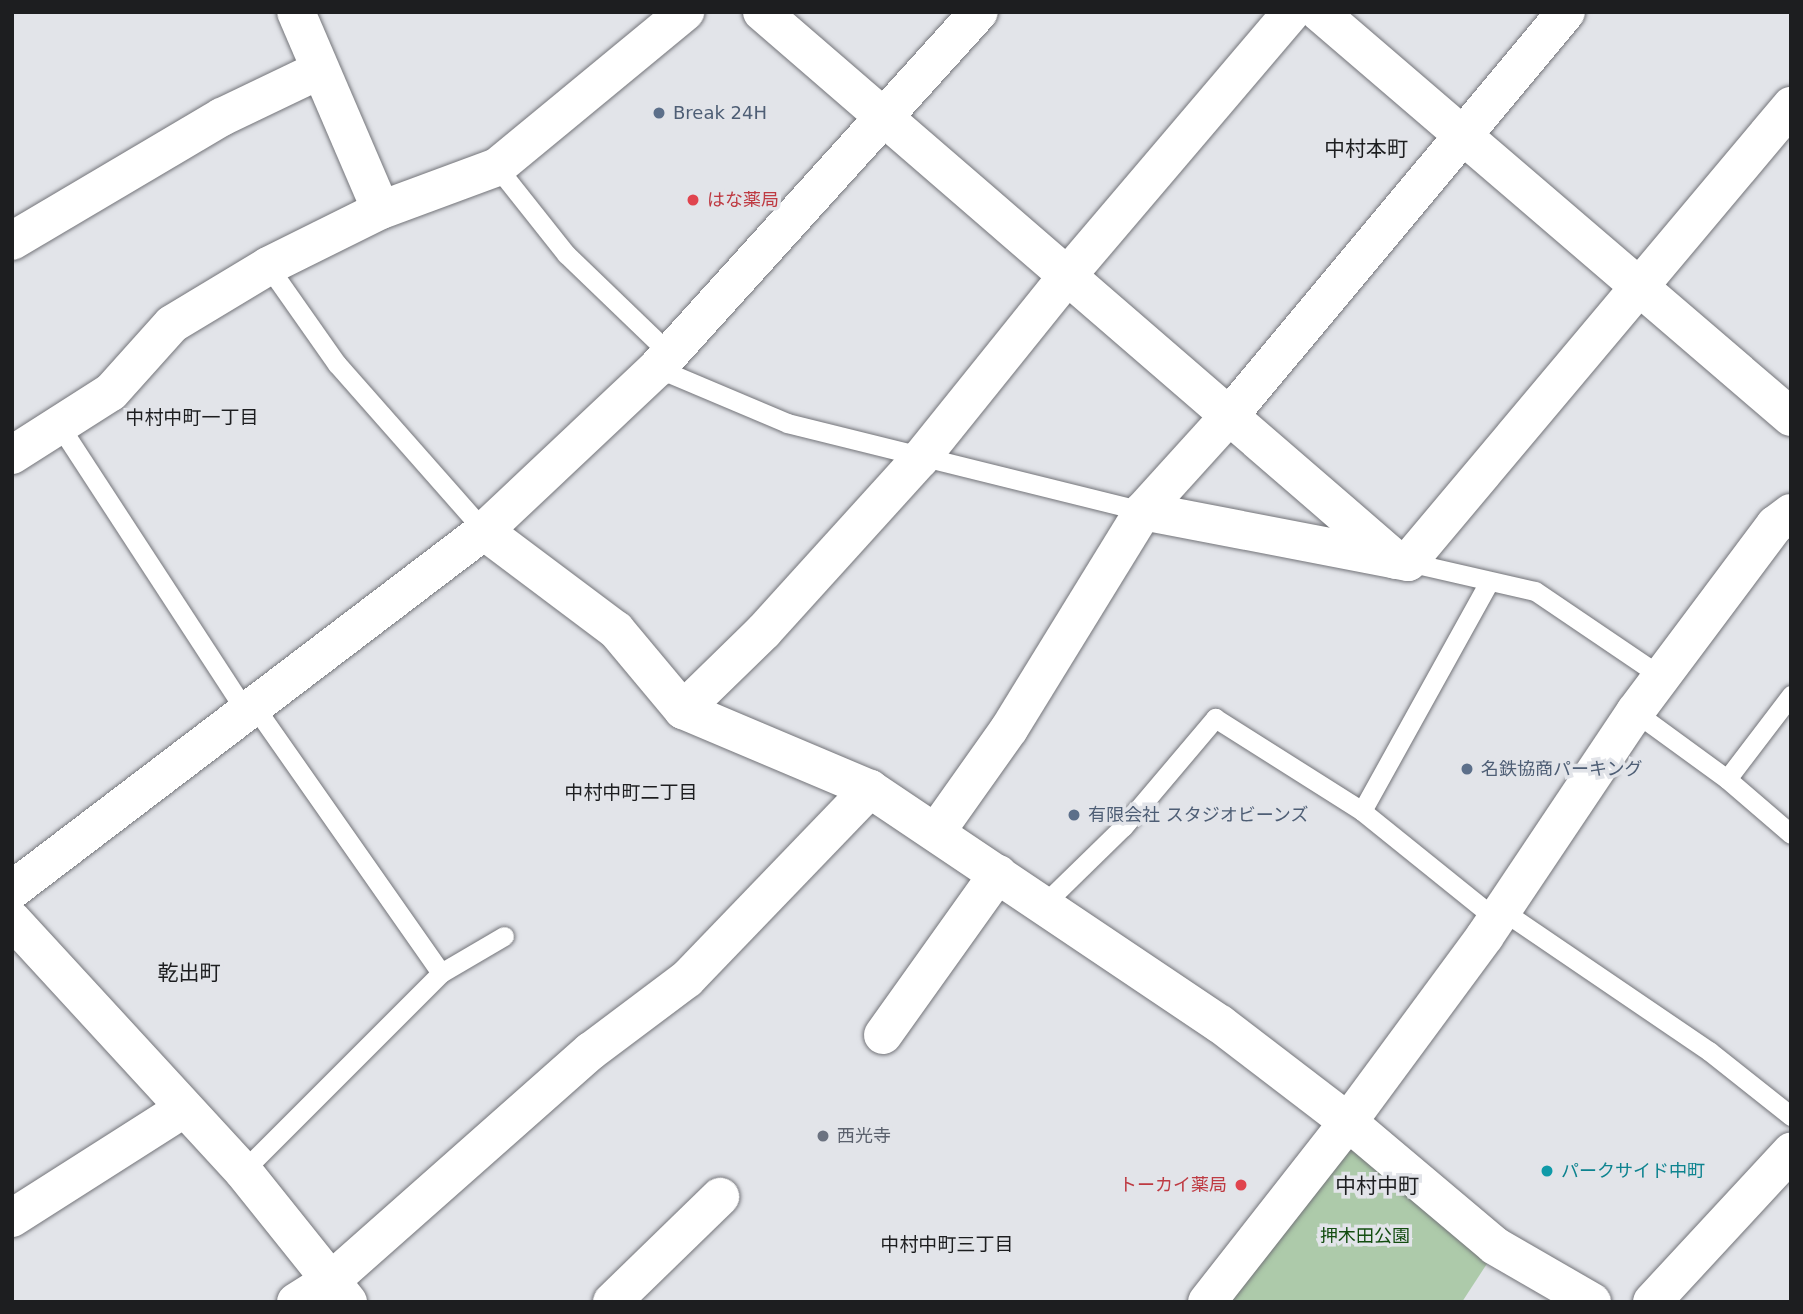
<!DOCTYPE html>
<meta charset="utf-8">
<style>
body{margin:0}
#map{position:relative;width:1803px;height:1314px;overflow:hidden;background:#e2e4e9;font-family:"DejaVu Sans","Noto Sans JP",sans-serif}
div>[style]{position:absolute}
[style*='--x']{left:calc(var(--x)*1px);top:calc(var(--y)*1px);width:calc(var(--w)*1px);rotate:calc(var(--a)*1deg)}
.green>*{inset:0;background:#adcaaa}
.roads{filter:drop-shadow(0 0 2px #737479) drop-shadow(0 0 2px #737479)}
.service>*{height:19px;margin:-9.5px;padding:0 9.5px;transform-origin:9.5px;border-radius:9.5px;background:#fff}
.minor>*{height:38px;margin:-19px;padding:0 19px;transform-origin:19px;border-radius:19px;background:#fff}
.dots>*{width:19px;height:19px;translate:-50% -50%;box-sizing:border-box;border:4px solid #e2e4e9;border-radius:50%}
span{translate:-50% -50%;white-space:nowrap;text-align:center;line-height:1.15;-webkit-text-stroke:7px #e2e4e9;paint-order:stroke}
.service-label{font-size:18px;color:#4e5e75}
.left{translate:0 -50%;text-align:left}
.health-label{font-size:18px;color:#be3a42}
.right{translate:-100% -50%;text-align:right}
.worship-label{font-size:18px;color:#5b616d}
.culture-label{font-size:18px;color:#0d838f}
.park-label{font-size:18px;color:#134d10}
.neighbourhood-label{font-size:19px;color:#1d1e20}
.quarter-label{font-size:21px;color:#1d1e20}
.frame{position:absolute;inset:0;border:14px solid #1d1e20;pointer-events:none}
</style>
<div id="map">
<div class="green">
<div style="clip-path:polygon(1362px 1145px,1492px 1256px,1462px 1302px,1230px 1302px,1348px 1148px)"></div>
</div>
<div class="roads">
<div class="service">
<div style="--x:497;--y:167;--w:111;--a:51.6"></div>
<div style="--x:566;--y:254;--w:144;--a:43.9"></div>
<div style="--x:268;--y:266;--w:120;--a:54.9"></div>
<div style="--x:337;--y:364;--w:222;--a:48.6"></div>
<div style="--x:657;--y:368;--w:141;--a:22.9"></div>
<div style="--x:787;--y:423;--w:367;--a:13.9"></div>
<div style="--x:61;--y:428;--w:343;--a:56.9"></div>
<div style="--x:1408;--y:562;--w:130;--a:12.9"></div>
<div style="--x:1535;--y:591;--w:153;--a:34.1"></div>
<div style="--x:1635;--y:712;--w:114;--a:36.1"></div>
<div style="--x:1727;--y:779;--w:84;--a:40.7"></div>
<div style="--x:1727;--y:779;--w:106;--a:-52.7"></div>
<div style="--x:1362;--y:811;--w:262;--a:-61"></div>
<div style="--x:1044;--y:904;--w:110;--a:-44.3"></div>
<div style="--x:1123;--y:827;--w:143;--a:-49.8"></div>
<div style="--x:1215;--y:718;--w:174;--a:32.3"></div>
<div style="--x:1362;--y:811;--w:174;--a:38.9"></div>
<div style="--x:1503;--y:911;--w:249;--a:34.2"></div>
<div style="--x:1709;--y:1051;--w:105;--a:38.4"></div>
<div style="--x:441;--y:973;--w:73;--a:-30.4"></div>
<div style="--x:243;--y:1171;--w:280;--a:-45"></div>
<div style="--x:441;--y:973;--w:322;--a:-125"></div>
</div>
<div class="minor">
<div style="--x:296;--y:12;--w:215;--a:66.8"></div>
<div style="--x:762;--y:12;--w:838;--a:40.84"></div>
<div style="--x:1319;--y:12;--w:622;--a:40.63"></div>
<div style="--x:12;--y:241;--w:244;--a:-30.6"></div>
<div style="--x:222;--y:117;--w:106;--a:-25.6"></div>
<div style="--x:12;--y:455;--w:117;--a:-32.5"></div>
<div style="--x:111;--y:392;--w:91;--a:-48.1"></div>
<div style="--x:172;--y:324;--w:112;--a:-31.1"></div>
<div style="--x:268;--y:266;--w:126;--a:-26.4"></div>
<div style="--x:381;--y:210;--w:124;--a:-20.3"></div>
<div style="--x:497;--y:167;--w:244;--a:-39.5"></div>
<div style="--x:1143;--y:511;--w:270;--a:10.9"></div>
<div style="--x:1408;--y:562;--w:596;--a:-49.97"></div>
<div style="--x:484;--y:531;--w:165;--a:36.9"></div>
<div style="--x:616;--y:630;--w:104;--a:50.1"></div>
<div style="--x:683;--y:710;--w:203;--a:22.9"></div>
<div style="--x:870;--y:789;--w:422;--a:33.9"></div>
<div style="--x:1220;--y:1024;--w:161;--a:37.4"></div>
<div style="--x:1348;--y:1122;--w:192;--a:40.1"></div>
<div style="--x:1495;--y:1246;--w:112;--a:30"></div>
<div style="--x:683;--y:710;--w:113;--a:-44.3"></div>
<div style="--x:764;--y:631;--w:232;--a:-47.8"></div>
<div style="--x:920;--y:459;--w:235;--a:-51.2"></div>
<div style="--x:1067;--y:276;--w:347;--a:-49.6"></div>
<div style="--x:936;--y:832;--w:126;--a:-54.7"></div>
<div style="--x:1009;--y:729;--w:256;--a:-58.4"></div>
<div style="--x:1143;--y:511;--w:128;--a:-47.8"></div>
<div style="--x:1229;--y:416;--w:526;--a:-50.17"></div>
<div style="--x:12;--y:890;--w:593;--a:-37.26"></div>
<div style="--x:484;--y:531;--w:238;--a:-43.3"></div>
<div style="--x:657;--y:368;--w:480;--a:-47.9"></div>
<div style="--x:12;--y:920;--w:341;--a:47.4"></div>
<div style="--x:243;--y:1171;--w:168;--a:51.3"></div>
<div style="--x:883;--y:1035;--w:198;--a:-54.5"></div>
<div style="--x:12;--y:1218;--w:203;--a:-32.5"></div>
<div style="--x:296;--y:1302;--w:45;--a:-32.3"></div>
<div style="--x:334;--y:1278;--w:343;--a:-41.5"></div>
<div style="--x:591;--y:1051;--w:120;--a:-36.9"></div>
<div style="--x:687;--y:979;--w:264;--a:-46.1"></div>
<div style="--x:612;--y:1302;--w:151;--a:-44.2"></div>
<div style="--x:1207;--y:1302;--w:229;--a:-51.9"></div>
<div style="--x:1348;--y:1122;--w:231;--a:-53.6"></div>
<div style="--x:1485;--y:936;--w:270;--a:-56.2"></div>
<div style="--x:1635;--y:712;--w:234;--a:-53.2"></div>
<div style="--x:1775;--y:525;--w:20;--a:-37"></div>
<div style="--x:1652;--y:1302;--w:205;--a:-47.2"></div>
</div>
</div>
<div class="dots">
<div style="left:659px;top:113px;background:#5c6f8a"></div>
<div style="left:693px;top:200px;background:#e0444e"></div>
<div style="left:1467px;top:769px;background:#5c6f8a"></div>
<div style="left:1074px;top:815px;background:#5c6f8a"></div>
<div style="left:823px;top:1136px;background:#6b7280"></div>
<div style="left:1547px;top:1171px;background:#0f9aa8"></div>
<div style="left:1241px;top:1185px;background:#e0444e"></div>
</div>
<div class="service-label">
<span class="left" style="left:673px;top:113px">Break 24H</span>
<span class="left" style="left:1481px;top:769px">名鉄協商パーキング</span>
<span class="left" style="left:1088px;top:815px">有限会社 スタジオビーンズ</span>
</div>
<div class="health-label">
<span class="left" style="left:707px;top:200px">はな薬局</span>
<span class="right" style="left:1227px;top:1185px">トーカイ薬局</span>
</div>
<div class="worship-label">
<span class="left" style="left:837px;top:1136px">西光寺</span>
</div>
<div class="culture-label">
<span class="left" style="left:1561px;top:1171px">パークサイド中町</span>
</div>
<div class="park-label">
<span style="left:1365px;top:1236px">押木田公園</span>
</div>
<div class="neighbourhood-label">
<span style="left:192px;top:418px">中村中町一丁目</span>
<span style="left:631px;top:793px">中村中町二丁目</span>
<span style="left:947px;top:1245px">中村中町三丁目</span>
</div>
<div class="quarter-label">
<span style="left:1366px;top:149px">中村本町</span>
<span style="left:189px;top:973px">乾出町</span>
<span style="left:1377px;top:1186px">中村中町</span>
</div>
<div class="frame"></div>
</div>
